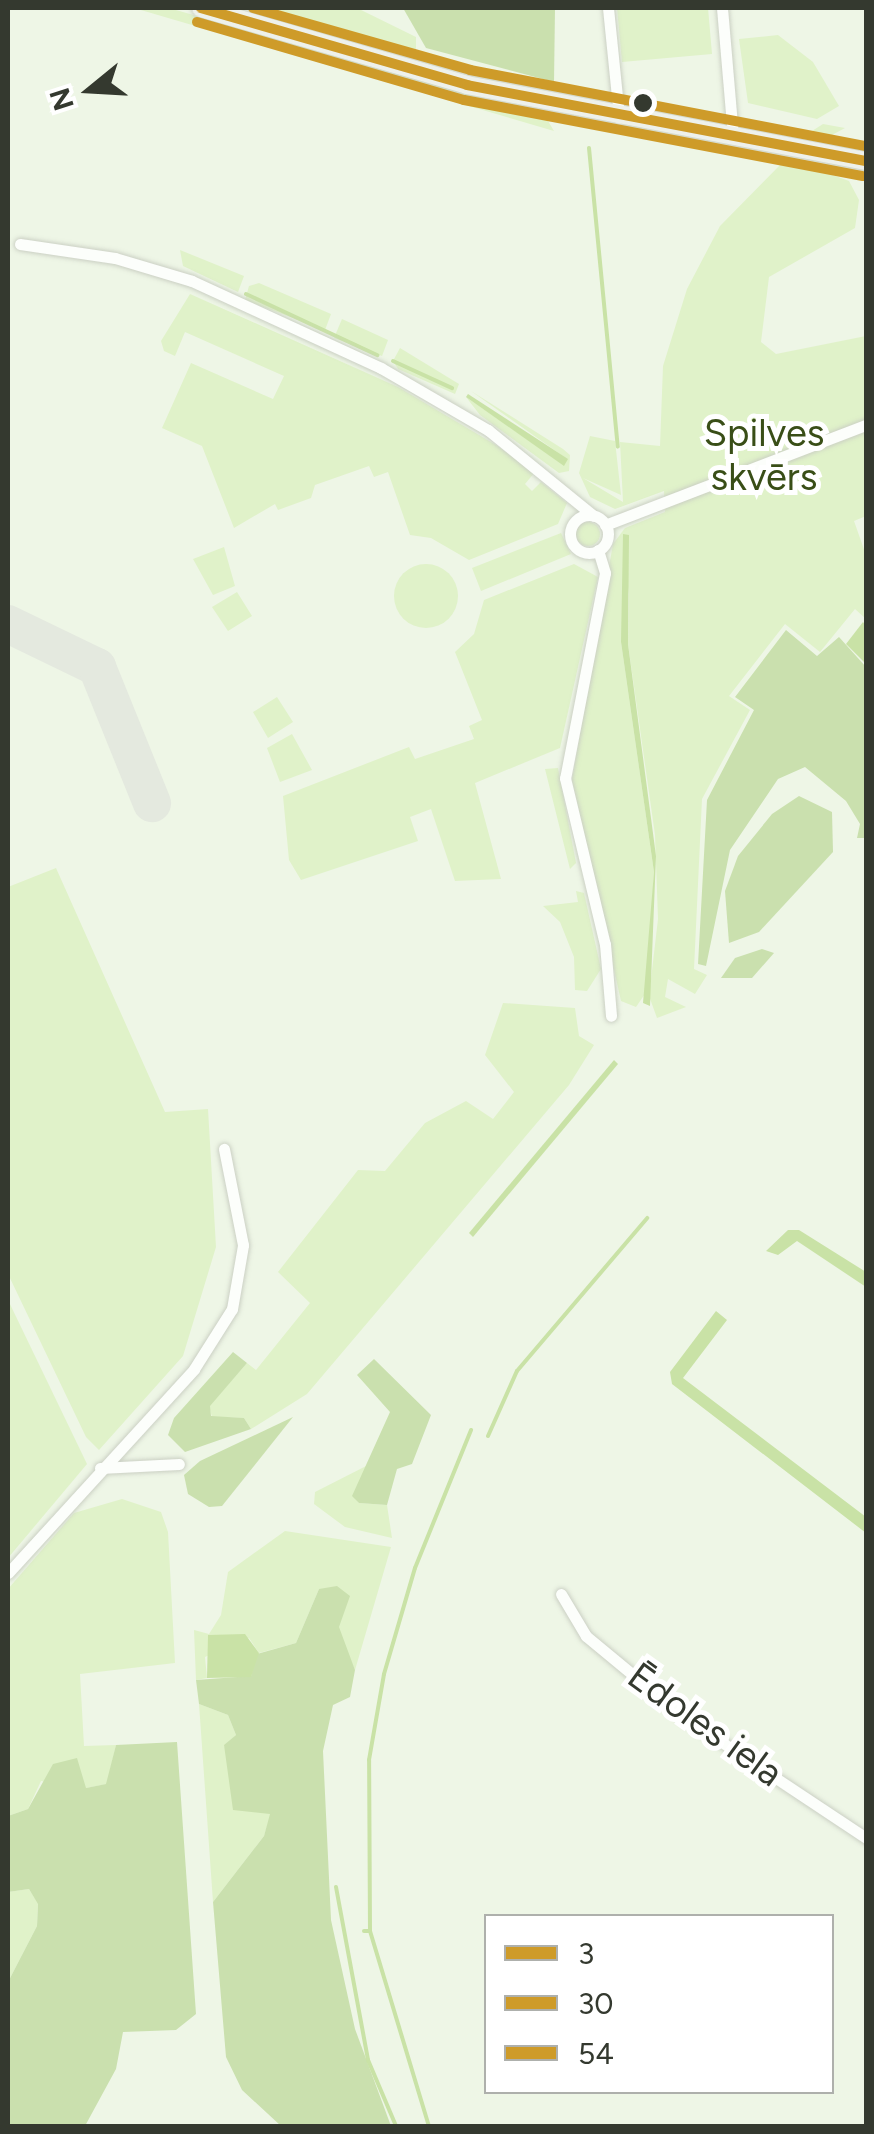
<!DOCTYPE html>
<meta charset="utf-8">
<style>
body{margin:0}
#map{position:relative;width:874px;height:2134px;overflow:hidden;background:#eef6e6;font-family:Figtree,sans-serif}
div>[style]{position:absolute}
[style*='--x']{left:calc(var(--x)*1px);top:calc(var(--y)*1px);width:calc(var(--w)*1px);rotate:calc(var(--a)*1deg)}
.green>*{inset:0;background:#e0f2c9}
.round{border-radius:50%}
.forest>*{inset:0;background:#cae0ae}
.water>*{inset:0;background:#c9e2a6}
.stream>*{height:4px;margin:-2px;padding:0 2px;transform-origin:2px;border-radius:2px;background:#c9e2a6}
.taxiway>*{height:38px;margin:-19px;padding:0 19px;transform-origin:19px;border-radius:19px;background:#e4e9df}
.roads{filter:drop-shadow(0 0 2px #cbd0c4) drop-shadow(0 0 2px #cbd0c4)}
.street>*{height:11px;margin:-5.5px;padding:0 5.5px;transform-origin:5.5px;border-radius:5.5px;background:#fcfefb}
.street>.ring{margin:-5.5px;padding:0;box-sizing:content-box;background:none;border:11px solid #fcfefb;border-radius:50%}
.secondary>*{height:18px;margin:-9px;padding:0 9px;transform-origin:9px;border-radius:9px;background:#eef1eb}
.bus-1>*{height:10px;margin:-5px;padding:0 5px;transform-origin:5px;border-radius:5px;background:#ce9b29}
.bus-2>*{height:10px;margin:-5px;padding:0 5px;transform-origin:5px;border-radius:5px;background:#ce9b29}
.bus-3>*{height:10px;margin:-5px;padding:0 5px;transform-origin:5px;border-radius:5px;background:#ce9b29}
.dots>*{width:28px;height:28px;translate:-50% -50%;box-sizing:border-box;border:5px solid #fff;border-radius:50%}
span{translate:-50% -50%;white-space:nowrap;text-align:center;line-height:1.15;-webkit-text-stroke:10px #fff;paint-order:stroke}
.park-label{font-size:38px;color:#394e17}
.street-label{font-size:38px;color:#34392f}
.frame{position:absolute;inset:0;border:10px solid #34392f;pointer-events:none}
.legend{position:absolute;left:484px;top:1914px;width:350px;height:180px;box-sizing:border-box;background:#fff;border:2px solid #aeb0ac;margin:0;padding:12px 18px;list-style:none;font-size:30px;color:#34392f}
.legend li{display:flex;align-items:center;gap:20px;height:50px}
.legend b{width:50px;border:2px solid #aeb0ac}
.north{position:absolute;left:40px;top:40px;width:100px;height:100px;-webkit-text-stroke:8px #fff;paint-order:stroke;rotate:252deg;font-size:28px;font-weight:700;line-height:40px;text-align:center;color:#34392f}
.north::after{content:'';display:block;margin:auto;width:35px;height:45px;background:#34392f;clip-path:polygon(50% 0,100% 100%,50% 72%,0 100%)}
</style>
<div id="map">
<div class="green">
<div style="clip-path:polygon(134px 8px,169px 8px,545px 116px,554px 131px)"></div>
<div style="clip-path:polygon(256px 8px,357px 8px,416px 37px,416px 52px)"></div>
<div style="clip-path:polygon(617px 8px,708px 8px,712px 54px,622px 62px)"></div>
<div style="clip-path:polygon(778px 35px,813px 62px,839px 106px,817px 119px,748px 103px,739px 39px)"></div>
<div style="clip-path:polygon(823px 124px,845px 128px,819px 142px,801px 138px)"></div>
<div style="clip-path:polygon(787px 158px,849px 181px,859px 200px,855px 228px,769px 277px,761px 342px,776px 354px,866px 336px,866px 516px,854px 521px,866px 555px,866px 619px,855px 609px,820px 652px,785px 624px,729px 696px,750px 710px,702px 799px,694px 969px,707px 975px,695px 994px,668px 979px,665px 997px,686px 1007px,657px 1018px,649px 996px,658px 919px,655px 835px,628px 644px,629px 587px,621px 642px,654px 872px,647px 991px,636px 1007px,621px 1001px,572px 780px,613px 544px,625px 528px,665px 512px,664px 491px,615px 509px,590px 497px,579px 473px,590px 436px,615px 441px,621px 495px,583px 478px,623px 502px,620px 442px,660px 446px,663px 366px,687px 289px,720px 226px)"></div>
<div style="clip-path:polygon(180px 250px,244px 276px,238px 292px,183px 266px)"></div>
<div style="clip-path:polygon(259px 283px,331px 314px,325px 330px,245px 300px,249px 286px)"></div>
<div style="clip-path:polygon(190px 294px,398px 387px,496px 445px,535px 472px,525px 484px,532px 491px,541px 482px,567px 503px,558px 524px,469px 560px,431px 538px,410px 535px,388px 472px,374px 477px,369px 466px,315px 485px,311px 498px,278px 510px,275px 504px,234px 528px,202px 446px,162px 428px,191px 363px,273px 399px,284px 376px,185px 332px,175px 356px,164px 351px,161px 341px)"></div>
<div style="clip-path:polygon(342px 319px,388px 340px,382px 356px,334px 338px)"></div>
<div style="clip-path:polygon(400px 348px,459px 384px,455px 394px,398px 369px,393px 361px)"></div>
<div style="clip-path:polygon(471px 391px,563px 449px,570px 455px,569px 471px,559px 473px,480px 415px,466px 397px,564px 465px,567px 459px)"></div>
<div class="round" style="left:576px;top:522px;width:24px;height:24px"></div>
<div style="clip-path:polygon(561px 533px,571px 554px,481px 591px,472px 568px)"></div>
<div style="clip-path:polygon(224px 547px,235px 586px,213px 595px,193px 559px)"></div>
<div style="clip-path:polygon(574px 564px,598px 577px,560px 748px,475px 783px,501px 879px,455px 881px,431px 809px,410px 817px,418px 841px,301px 880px,289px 860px,283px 796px,409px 747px,415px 759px,474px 739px,469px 726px,482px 720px,455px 652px,474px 634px,484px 600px)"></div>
<div class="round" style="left:394px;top:564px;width:64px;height:64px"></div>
<div style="clip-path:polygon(237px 592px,252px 616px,228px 631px,212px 607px)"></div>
<div style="clip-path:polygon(277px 697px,293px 722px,268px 738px,253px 712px)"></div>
<div style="clip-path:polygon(292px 734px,312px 770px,280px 782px,267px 748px)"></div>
<div style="clip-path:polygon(558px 768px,576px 863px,570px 869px,545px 769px)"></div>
<div style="clip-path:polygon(56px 868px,165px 1112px,208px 1109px,216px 1247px,183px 1356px,99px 1450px,86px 1437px,8px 1274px,8px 887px)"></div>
<div style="clip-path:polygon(576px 891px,584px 893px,601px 969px,587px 991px,575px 990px,574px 957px,560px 922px,543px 906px,578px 902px)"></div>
<div style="clip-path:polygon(503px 1003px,575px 1008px,579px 1036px,594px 1045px,569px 1085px,307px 1394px,251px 1429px,244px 1418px,212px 1417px,209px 1406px,247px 1363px,256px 1370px,310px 1303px,278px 1272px,358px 1170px,385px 1171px,425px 1123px,466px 1101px,493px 1119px,514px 1092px,485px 1055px)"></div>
<div style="clip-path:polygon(8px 1300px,87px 1464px,8px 1558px)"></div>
<div style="clip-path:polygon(372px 1463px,353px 1496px,359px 1503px,387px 1505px,392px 1538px,345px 1527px,314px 1504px,315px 1492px)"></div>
<div style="clip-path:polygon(122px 1499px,161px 1512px,168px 1532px,175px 1663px,80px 1674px,84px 1746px,116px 1745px,107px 1784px,86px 1788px,41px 1781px,28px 1809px,8px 1816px,8px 1589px,74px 1513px)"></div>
<div style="clip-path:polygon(285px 1531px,391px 1547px,355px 1670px,319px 1589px,296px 1643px,259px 1653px,249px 1638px,205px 1657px,207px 1678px,196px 1680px,194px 1630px,209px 1634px,221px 1615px,228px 1572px)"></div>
<div style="clip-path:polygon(199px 1704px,228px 1715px,236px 1735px,224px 1746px,271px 1814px,264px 1836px,213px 1902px)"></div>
<div style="clip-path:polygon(29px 1889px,38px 1903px,37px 1926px,8px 1982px,8px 1892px)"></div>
</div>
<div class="forest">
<div style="clip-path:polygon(403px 8px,555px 8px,554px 82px,426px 48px)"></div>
<div style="clip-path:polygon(786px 630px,817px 656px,839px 637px,866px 667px,866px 838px,857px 838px,860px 824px,846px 801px,805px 767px,778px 779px,730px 850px,706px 966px,698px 964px,707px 800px,754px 710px,735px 697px)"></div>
<div style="clip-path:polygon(799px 796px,832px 812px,833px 852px,759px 932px,729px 943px,725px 891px,738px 856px,772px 814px)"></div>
<div style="clip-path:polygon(762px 949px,774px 953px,752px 978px,721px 978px,735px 958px)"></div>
<div style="clip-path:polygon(233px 1352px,247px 1363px,210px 1406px,211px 1416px,244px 1418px,251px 1429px,185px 1452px,168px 1435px,174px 1418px)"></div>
<div style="clip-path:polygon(374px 1359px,431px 1415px,412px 1464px,397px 1469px,387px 1505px,359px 1503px,352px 1496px,390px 1412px,357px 1375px)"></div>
<div style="clip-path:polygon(293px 1417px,222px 1506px,209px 1507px,188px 1494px,184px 1475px,200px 1461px)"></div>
<div style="clip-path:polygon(337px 1586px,350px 1596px,339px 1627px,355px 1670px,350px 1697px,333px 1705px,323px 1751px,331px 1920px,355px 2029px,391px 2126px,281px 2126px,242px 2090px,226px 2057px,213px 1902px,264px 1836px,270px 1814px,233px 1810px,224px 1745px,236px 1735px,228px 1715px,199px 1704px,196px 1680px,251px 1676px,257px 1654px,296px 1643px,319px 1589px)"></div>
<div style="clip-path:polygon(177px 1742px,196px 2014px,176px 2030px,123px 2032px,116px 2069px,85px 2126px,8px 2126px,8px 1982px,37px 1926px,38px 1904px,29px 1889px,8px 1892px,8px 1816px,28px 1809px,53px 1764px,77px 1758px,86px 1788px,106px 1784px,116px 1745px)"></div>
</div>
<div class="water">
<div style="clip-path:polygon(468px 394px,568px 459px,564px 466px,466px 397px)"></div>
<div style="clip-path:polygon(623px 534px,629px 535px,628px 644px,656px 856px,650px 1006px,643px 1003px,654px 872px,621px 642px)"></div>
<div style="clip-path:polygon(863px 622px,866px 626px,866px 664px,846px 644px)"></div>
<div style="clip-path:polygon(614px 1060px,618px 1064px,473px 1237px,469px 1233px)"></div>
<div style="clip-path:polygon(788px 1230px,799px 1230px,866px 1272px,866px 1287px,797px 1241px,778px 1255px,766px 1251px)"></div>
<div style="clip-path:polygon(716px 1311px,727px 1320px,683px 1378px,866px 1517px,866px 1533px,672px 1384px,670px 1372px)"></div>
<div style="clip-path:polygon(245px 1634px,259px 1653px,251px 1677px,207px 1678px,208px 1635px)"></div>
</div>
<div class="stream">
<div style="--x:589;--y:148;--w:300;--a:84.5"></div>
<div style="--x:246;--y:294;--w:145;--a:25"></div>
<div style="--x:393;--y:361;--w:65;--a:24.6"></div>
<div style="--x:488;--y:1436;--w:71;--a:-66"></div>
<div style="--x:517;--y:1371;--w:201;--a:-49.6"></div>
<div style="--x:336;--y:1887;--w:176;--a:79.5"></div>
<div style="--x:368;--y:2060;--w:72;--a:67"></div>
<div style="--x:364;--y:1931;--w:6;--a:0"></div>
<div style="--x:370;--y:1931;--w:204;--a:73.2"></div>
<div style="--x:370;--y:1931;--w:171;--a:-90.3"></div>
<div style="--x:369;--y:1760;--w:87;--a:-80.1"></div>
<div style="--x:384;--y:1674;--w:110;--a:-73.7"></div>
<div style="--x:415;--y:1568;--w:149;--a:-67.9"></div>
</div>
<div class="taxiway">
<div style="--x:8;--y:624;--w:99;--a:25.8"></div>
<div style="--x:97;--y:667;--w:147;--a:68"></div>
</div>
<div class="roads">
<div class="street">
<div style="--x:608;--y:8;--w:110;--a:84.2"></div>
<div style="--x:722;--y:8;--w:128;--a:85.1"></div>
<div style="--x:20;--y:244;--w:96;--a:8.4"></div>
<div style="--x:115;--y:258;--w:80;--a:16.6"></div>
<div style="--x:192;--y:281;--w:208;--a:24.7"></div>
<div style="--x:381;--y:368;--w:124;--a:30.1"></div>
<div style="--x:488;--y:430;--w:136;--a:39.1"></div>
<div class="ring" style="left:570px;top:515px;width:27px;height:27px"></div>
<div style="--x:605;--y:525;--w:280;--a:-21"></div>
<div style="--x:598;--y:550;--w:24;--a:73"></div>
<div style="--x:605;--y:573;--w:209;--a:101"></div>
<div style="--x:565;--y:778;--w:171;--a:76.5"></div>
<div style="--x:605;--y:944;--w:72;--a:85.2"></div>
<div style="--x:100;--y:1468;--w:79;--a:-2.9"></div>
<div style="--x:8;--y:1573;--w:276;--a:-47.6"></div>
<div style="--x:194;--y:1369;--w:71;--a:-57.7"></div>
<div style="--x:232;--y:1309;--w:65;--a:-80.2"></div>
<div style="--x:243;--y:1245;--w:98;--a:-101.2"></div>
<div style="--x:561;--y:1594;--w:49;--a:59.2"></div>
<div style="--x:586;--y:1636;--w:127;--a:39.6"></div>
<div style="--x:684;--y:1717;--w:219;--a:33.6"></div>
</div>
<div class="secondary">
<div style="--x:201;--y:8;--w:277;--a:16.1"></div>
<div style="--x:467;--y:85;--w:406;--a:10.8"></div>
</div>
</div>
<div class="bus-1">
<div style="--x:201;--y:8;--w:277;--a:16.1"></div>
<div style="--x:467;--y:85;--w:406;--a:10.8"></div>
</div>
<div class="bus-2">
<div style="--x:197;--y:22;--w:278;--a:16.3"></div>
<div style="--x:464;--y:100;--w:406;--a:10.8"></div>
</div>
<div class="bus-3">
<div style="--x:253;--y:8;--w:226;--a:15.9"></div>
<div style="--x:470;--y:70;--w:403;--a:10.9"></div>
</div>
<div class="dots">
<div style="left:643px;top:103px;background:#34392f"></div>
</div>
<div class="park-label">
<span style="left:764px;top:456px">Spilves<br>skvērs</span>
</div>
<div class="street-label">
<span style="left:705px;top:1725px;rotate:36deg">Ēdoles iela</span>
</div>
<div class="frame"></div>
<ul class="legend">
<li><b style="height:12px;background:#ce9b29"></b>3</li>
<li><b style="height:12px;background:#ce9b29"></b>30</li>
<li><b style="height:12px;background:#ce9b29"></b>54</li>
</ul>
<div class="north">N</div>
</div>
